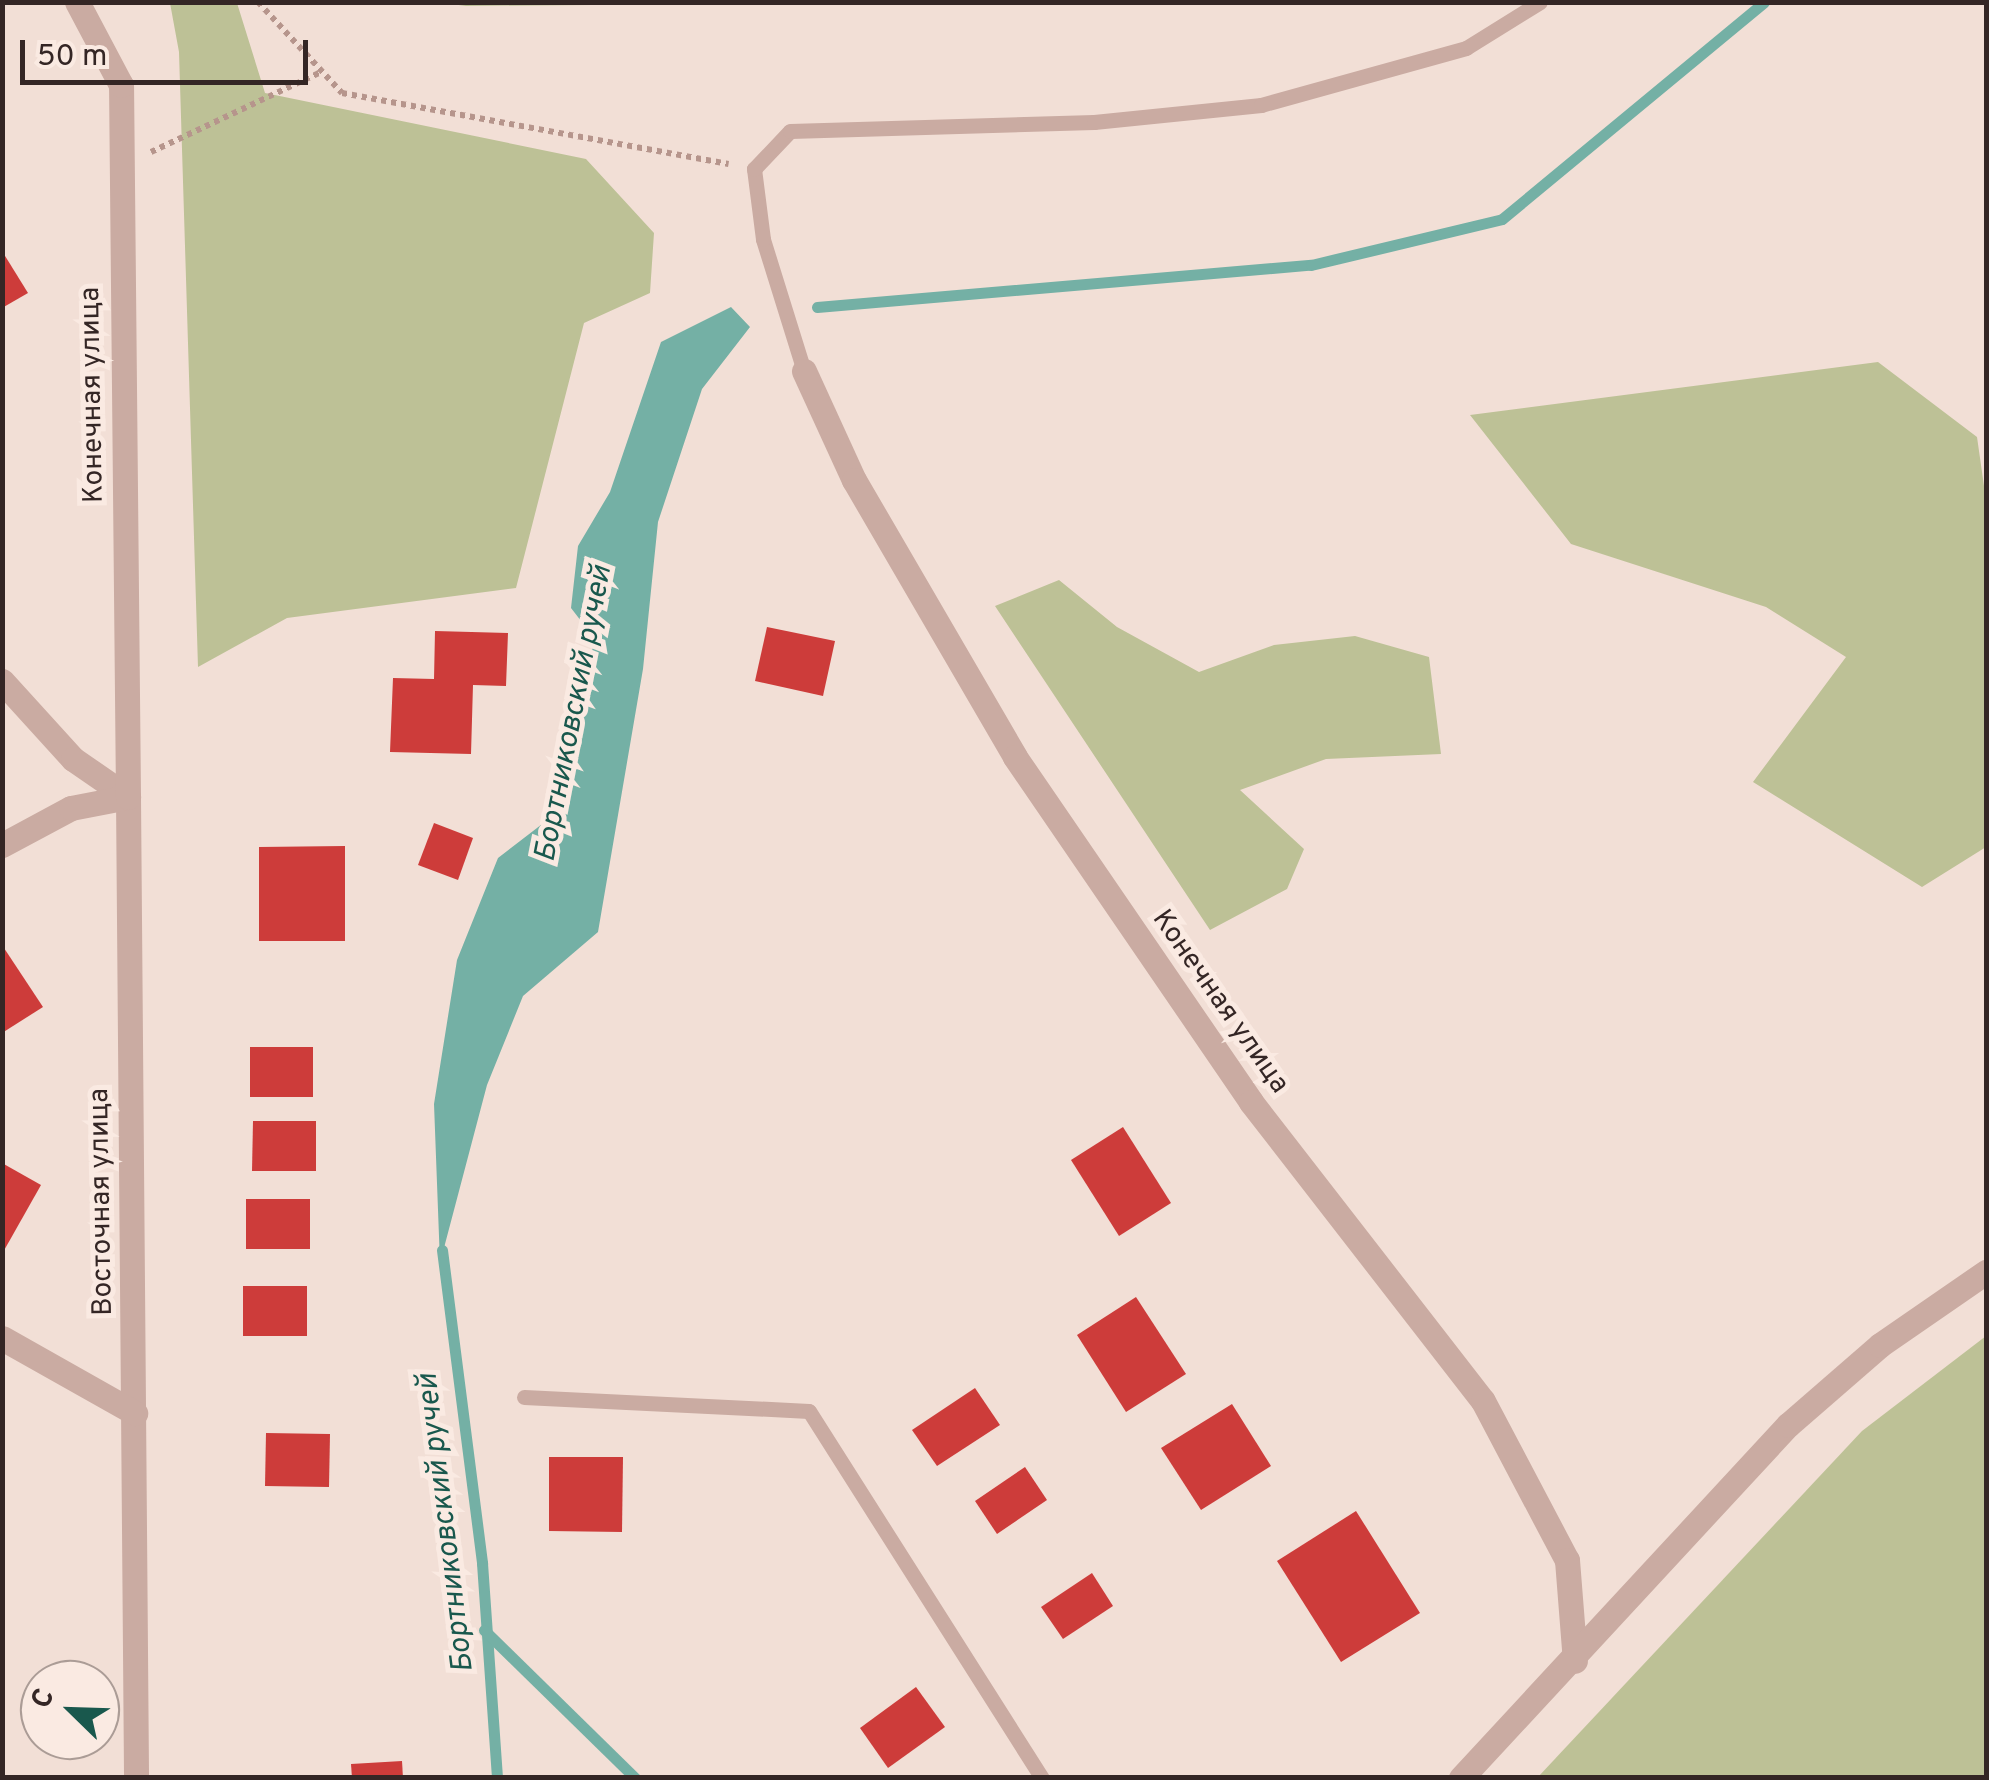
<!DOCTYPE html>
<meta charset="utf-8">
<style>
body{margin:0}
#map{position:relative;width:1989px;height:1780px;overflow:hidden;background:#f2dfd6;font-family:Overpass,sans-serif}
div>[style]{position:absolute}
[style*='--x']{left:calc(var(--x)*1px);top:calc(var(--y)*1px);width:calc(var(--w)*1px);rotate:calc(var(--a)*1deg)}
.green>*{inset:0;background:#bdc196}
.water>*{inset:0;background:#74b0a5}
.stream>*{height:11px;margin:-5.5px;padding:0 5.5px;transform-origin:5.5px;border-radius:5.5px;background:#74b0a5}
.building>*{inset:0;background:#cd3c3a}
.path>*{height:6px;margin-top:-3px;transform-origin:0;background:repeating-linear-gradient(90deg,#b6958c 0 5px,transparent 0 10px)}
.service>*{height:15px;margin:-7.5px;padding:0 7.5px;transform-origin:7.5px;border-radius:7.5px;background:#caaba2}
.minor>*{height:25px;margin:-12.5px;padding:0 12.5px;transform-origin:12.5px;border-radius:12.5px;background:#caaba2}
span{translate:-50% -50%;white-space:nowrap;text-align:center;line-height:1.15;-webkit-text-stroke:10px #faeae2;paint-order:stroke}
.street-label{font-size:28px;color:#342625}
.water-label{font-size:30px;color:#19584d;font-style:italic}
.frame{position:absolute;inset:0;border:5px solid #342625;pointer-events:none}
.north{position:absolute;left:20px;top:1660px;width:100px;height:100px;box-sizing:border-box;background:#faeae2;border:2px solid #ab9c96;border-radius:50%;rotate:293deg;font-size:28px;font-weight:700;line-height:40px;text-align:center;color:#342625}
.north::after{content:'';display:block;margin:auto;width:35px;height:45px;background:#19584d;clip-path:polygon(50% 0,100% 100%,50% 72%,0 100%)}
.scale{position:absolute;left:20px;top:40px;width:288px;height:45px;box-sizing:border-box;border:5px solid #342625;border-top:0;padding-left:12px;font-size:30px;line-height:35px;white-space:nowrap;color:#342625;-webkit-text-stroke:8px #faeae2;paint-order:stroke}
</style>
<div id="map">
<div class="green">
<div style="clip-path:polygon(170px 3px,237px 3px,265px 93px,586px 159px,654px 233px,650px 293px,584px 323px,516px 588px,287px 618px,198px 667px,179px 52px)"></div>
<div style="clip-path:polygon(443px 3px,813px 3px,466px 6px)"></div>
<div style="clip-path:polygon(1878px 362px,1977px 437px,1986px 500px,1986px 847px,1922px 887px,1753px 782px,1846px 657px,1766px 607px,1571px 544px,1470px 415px)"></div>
<div style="clip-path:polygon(1059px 580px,1117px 627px,1199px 672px,1274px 645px,1355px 636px,1429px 657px,1441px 754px,1326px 759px,1240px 790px,1304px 849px,1287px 889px,1210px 930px,995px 606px)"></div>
<div style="clip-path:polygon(1986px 1336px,1986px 1777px,1538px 1777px,1862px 1431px)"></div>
</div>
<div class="water">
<div style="clip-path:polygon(731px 307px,750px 327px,702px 389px,658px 522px,643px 669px,598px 932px,523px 996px,487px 1085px,440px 1263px,434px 1104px,457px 960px,498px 858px,550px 818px,595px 639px,571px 608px,578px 546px,610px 492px,661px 342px)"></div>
</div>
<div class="stream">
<div style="--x:817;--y:307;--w:496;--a:-4.9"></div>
<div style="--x:1311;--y:265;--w:196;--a:-13.5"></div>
<div style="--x:1502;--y:219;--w:340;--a:-39.6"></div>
<div style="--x:442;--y:1250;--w:316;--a:82.7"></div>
<div style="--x:482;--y:1563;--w:216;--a:86"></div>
<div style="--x:484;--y:1630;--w:211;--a:44.4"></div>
</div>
<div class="building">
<div style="clip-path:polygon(2px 251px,28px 293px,2px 308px)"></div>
<div style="clip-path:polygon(767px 627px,835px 641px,823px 696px,755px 681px)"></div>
<div style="clip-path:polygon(435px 631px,508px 633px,506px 686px,473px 685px,471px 754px,390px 752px,393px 678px,434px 679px)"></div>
<div style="clip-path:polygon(434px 823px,473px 838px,458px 880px,418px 865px)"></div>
<div style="clip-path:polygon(345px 846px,345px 941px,259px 941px,259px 847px)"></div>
<div style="clip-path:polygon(2px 945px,43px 1007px,2px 1033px)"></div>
<div style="clip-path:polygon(250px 1047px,313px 1047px,313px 1097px,250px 1097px)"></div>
<div style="clip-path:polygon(253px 1121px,316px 1121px,316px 1171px,252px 1171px)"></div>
<div style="clip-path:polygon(1123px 1127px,1171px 1203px,1119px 1236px,1071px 1160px)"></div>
<div style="clip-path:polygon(2px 1163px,41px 1185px,2px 1254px)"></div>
<div style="clip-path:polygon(246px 1199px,310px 1199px,310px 1249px,246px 1249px)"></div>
<div style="clip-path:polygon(243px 1286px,307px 1286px,307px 1336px,243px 1336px)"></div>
<div style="clip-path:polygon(1136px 1297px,1186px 1374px,1126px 1412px,1077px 1335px)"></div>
<div style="clip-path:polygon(975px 1388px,1000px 1425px,937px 1466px,912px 1430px)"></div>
<div style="clip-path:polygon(1232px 1404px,1271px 1466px,1201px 1510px,1161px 1448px)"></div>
<div style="clip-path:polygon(266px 1433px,330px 1434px,329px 1487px,265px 1486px)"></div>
<div style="clip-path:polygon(549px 1457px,623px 1457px,622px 1532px,549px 1531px)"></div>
<div style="clip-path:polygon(1025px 1467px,1047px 1500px,997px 1534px,975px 1501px)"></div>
<div style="clip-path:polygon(1356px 1511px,1420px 1613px,1341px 1662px,1277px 1561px)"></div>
<div style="clip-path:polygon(1092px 1573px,1113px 1606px,1063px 1639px,1041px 1607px)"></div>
<div style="clip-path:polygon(916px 1687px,945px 1727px,888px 1768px,860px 1728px)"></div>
<div style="clip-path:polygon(402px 1761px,403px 1778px,352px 1778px,351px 1764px)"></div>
</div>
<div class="path">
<div style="--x:258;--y:2;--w:124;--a:47.3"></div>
<div style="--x:342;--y:93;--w:393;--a:10.4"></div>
<div style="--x:151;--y:152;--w:188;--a:-25.2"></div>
</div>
<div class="service">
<div style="--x:804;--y:371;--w:138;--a:-107.3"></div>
<div style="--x:763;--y:239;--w:71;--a:-97.3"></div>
<div style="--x:754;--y:169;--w:52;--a:-46.5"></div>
<div style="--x:790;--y:131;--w:304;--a:-1.7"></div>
<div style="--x:1094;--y:122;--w:168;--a:-5.8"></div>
<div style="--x:1261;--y:105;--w:213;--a:-15.5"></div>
<div style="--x:1466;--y:48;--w:87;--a:-31.9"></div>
<div style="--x:524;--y:1397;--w:285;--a:2.8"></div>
<div style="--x:809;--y:1411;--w:435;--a:57.6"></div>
</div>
<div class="minor">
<div style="--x:804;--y:371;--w:120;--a:65.4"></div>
<div style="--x:854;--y:480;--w:320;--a:59.8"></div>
<div style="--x:1015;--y:757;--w:418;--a:55.6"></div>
<div style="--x:1251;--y:1102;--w:378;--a:52.2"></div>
<div style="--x:1483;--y:1401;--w:180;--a:62.2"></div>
<div style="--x:1567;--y:1560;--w:101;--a:85.5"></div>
<div style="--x:2;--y:681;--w:105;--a:47.7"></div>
<div style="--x:73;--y:759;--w:67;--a:34.6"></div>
<div style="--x:128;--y:797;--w:981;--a:89.53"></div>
<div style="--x:2;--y:845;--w:78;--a:-28.2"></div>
<div style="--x:71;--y:808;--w:58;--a:-10.9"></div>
<div style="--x:128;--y:797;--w:712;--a:-90.56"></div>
<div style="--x:121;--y:85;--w:94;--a:-117.9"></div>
<div style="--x:2;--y:1338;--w:153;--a:29.4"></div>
<div style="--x:1461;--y:1778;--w:481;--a:-47.2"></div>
<div style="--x:1788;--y:1425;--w:122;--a:-41"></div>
<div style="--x:1880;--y:1345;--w:129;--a:-34.6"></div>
</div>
<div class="street-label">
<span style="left:93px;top:395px;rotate:-91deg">Конечная улица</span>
<span style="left:1220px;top:1002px;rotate:55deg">Конечная улица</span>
<span style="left:102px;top:1202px;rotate:-91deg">Восточная улица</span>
</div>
<div class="water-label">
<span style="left:575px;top:714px;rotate:-79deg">Бортниковский ручей</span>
<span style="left:447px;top:1523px;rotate:-97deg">Бортниковский ручей</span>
</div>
<div class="frame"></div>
<div class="north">С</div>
<div class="scale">50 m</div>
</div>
